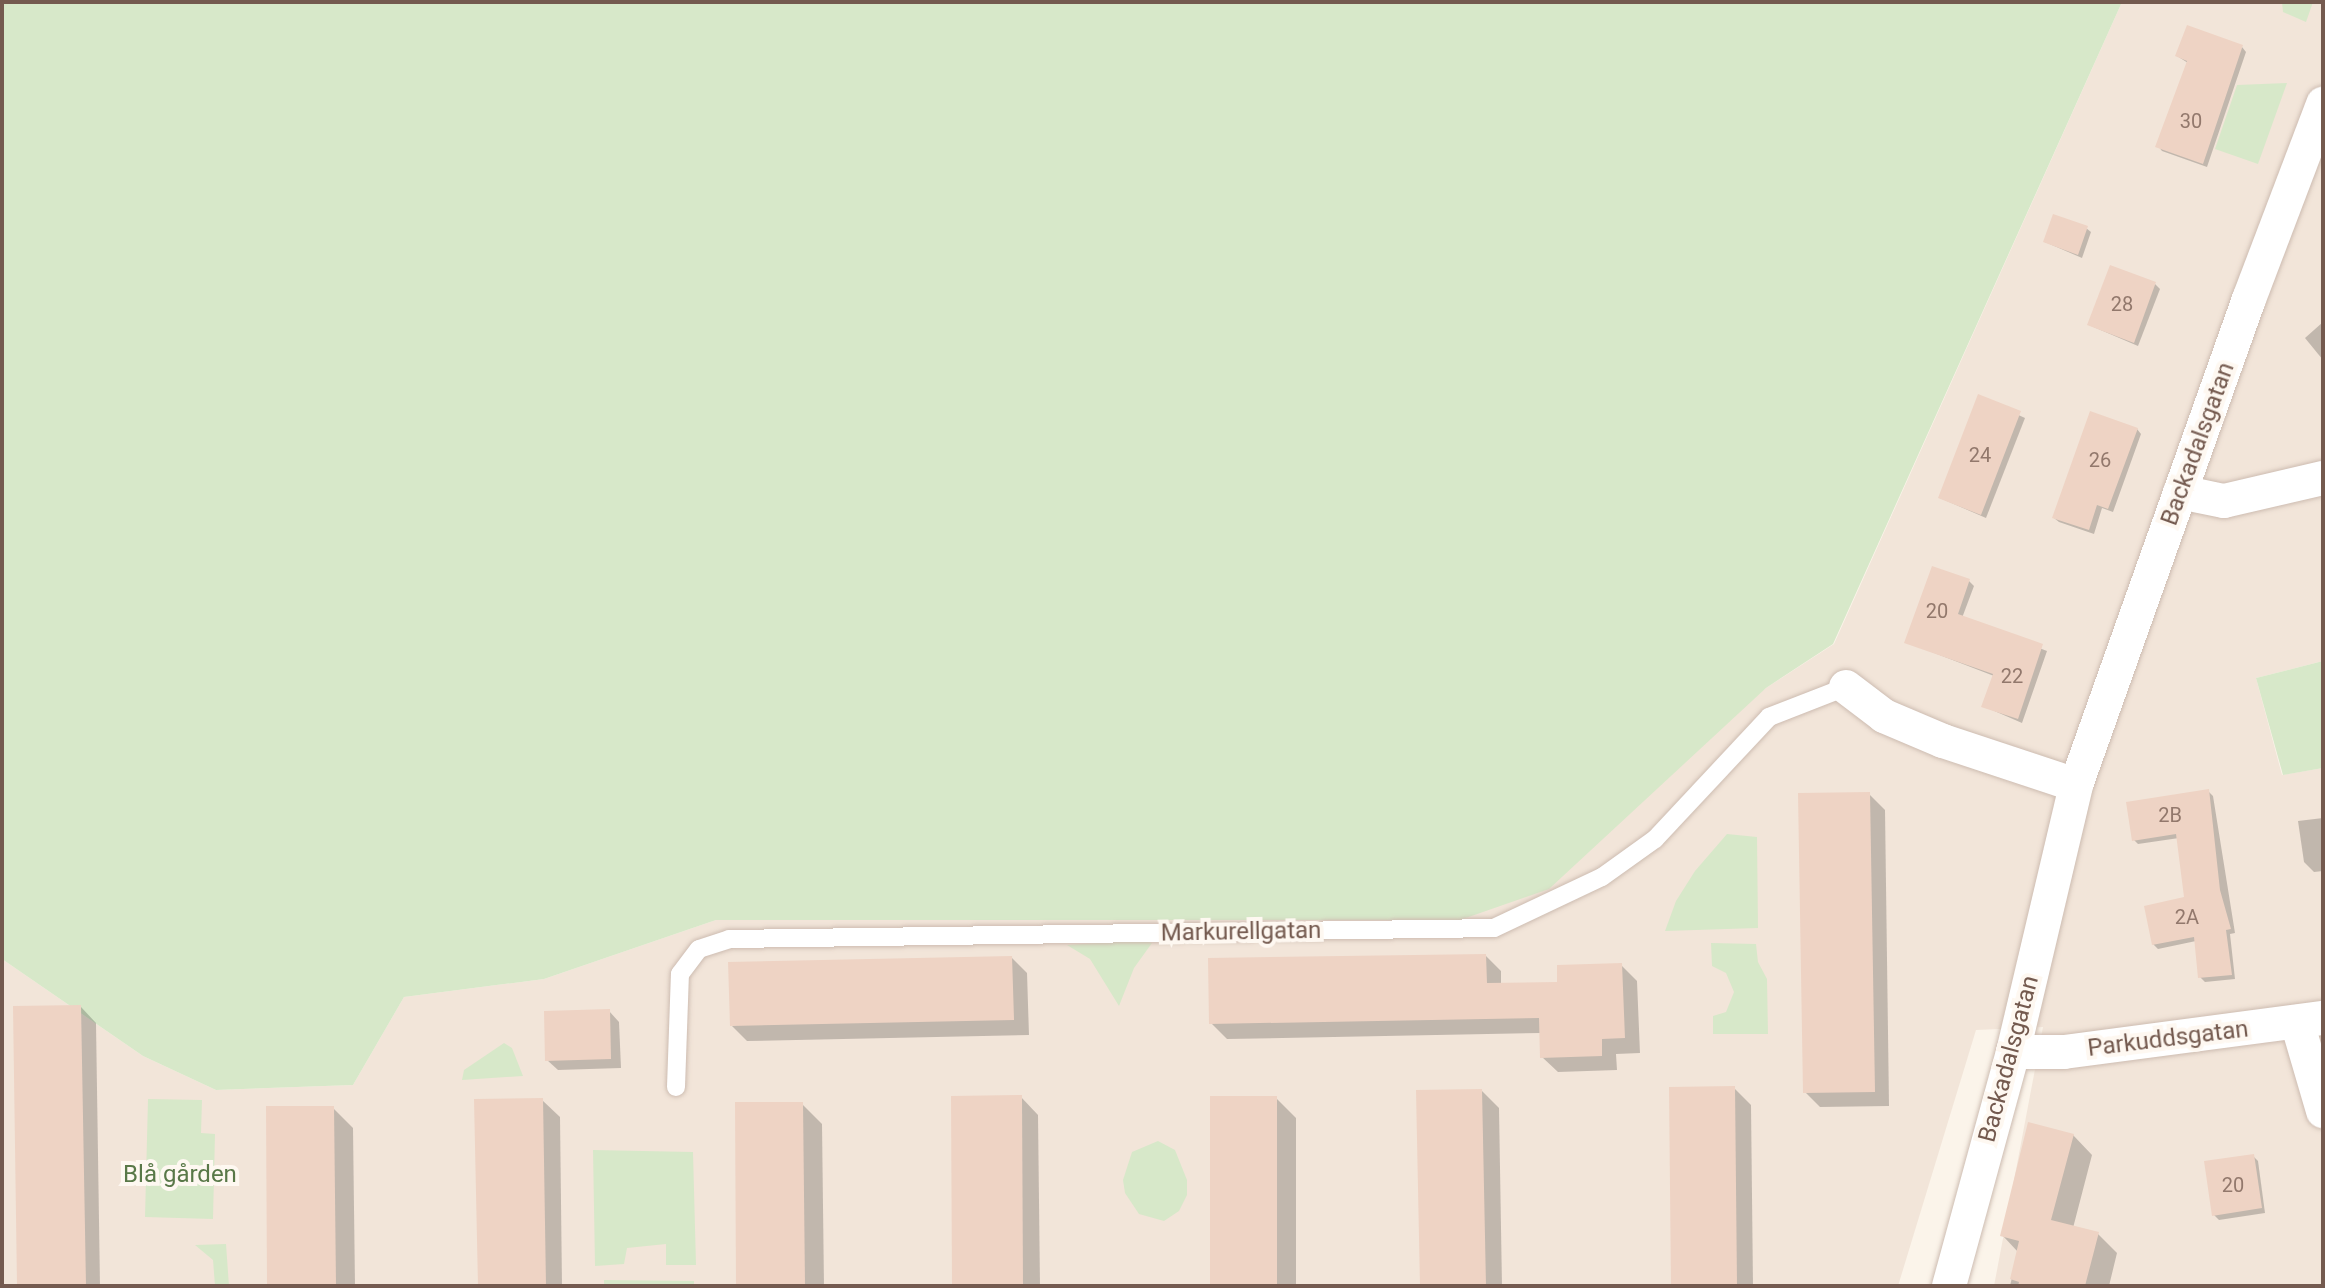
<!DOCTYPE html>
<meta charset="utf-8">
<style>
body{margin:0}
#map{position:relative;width:2325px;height:1288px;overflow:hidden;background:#fbf4ea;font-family:Roboto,sans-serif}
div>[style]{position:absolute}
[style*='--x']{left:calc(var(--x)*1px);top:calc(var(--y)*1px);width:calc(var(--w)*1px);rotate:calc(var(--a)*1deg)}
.residential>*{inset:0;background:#f2e5d9}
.green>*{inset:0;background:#d7e8c9}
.shadow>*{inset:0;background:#0003}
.building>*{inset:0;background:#eed3c4}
.roads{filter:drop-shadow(0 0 2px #cdbcb1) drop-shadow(0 0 2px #cdbcb1)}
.service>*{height:18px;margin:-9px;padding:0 9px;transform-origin:9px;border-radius:9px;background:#fff}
.minor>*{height:34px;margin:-17px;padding:0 17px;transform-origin:17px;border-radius:17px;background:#fff}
span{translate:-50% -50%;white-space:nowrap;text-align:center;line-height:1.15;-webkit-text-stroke:8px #fef8f1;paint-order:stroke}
.number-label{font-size:20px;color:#92786c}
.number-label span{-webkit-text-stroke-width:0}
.street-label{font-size:24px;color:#745a4f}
.park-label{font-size:24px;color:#597848}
.frame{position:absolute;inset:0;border:4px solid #745a4f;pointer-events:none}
</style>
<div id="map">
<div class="residential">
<div style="clip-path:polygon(2122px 2px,2323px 2px,2323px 661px,2256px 678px,2282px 775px,2323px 768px,2323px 1286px,1994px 1286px,2043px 1027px,1976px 1030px,1898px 1286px,2px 1286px,2px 959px,143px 1056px,216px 1090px,353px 1085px,404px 997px,544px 979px,716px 920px,1459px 920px,1766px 688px,1834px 644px)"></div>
</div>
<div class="green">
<div style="clip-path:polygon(2px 2px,2122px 2px,1833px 644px,1766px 688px,1549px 889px,1460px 920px,716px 920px,544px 979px,404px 997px,353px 1085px,216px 1090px,143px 1056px,2px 959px)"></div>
<div style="clip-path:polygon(2282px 2px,2313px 2px,2306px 22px,2283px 12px)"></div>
<div style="clip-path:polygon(2287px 83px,2258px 164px,2215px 149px,2237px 85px)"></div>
<div style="clip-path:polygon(2323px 661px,2323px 768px,2283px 775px,2256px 678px)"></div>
<div style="clip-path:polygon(1727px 834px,1757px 837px,1758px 928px,1665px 931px,1676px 901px,1695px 871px)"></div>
<div style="clip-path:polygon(1141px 940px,1152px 943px,1134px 968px,1119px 1006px,1090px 959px,1067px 945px)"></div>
<div style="clip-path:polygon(1711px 943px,1756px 944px,1758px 962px,1767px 979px,1768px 1034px,1713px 1034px,1713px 1016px,1726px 1012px,1734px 992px,1726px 973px,1712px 966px)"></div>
<div style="clip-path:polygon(504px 1043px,512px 1048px,523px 1076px,462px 1080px,464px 1070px)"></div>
<div style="clip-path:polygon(148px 1099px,202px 1100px,201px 1133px,215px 1134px,213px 1219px,145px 1217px)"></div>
<div style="clip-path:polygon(1158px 1141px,1175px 1150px,1187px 1180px,1187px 1195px,1179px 1211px,1164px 1221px,1139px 1214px,1125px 1193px,1123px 1180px,1132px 1152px)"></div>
<div style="clip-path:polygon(593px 1150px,693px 1152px,696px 1265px,666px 1265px,666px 1244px,627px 1248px,624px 1264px,595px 1266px)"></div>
<div style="clip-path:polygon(226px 1244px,229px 1286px,215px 1286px,213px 1260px,195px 1245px)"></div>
<div style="clip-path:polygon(604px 1280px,694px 1281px,694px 1286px,604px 1286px)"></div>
</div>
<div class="shadow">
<div style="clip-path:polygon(2242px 47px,2246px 52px,2207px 167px,2162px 151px,2158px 146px,2188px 63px,2177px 56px)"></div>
<div style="clip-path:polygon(2086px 228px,2091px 232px,2082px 258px,2045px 242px)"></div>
<div style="clip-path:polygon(2155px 284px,2160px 289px,2138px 346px,2089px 325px)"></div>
<div style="clip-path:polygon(2323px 322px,2323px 360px,2305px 338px)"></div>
<div style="clip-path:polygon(1979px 397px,2025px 418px,1986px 518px,1940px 498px)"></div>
<div style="clip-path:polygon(2137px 429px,2141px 434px,2113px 512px,2102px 508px,2094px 534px,2059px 522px,2054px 518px)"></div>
<div style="clip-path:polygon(1969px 581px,1974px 586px,1962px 618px,2047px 651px,2022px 723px,1983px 706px,1994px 676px,1906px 642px)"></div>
<div style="clip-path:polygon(2208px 791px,2213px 796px,2235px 933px,2230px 934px,2235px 979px,2205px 982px,2200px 977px,2196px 941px,2158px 949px,2153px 944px,2187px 899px,2179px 838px,2138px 844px,2134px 840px)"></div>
<div style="clip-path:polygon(1869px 794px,1885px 810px,1889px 1106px,1820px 1107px,1805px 1092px)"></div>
<div style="clip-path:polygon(2323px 818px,2323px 871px,2314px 872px,2304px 862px,2298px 821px)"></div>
<div style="clip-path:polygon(1486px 956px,1501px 971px,1501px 985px,1559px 984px,1621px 965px,1637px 981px,1640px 1053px,1616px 1054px,1617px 1070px,1558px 1072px,1542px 1057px,1541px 1033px,1227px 1039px,1211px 1023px)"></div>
<div style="clip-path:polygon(1012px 958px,1027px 973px,1029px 1035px,747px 1041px,732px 1026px)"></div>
<div style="clip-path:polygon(81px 1007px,96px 1023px,100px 1286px,19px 1286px)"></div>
<div style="clip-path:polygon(609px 1011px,619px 1022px,621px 1068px,558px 1070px,547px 1060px)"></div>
<div style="clip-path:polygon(1734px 1088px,1751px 1105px,1753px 1286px,1673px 1286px)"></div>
<div style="clip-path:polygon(1482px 1091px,1499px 1108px,1502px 1286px,1422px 1286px)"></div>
<div style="clip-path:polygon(1021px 1097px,1038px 1115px,1040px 1286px,954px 1286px)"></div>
<div style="clip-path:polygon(1276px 1098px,1296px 1118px,1296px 1286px,1212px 1286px)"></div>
<div style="clip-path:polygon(542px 1100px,560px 1117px,562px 1286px,480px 1286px)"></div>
<div style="clip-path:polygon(802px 1104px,822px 1124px,824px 1286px,738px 1286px)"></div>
<div style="clip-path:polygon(333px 1108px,353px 1128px,355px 1286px,269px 1286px)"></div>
<div style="clip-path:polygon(2073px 1135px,2092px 1155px,2073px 1228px,2098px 1234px,2117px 1253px,2109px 1286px,2010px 1286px,2018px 1252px,2003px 1236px)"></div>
<div style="clip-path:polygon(2253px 1156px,2258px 1161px,2265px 1213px,2219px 1220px,2214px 1215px)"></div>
</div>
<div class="building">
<div style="clip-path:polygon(2187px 25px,2243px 45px,2203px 164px,2155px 147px,2187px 61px,2175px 56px)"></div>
<div style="clip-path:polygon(2053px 214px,2088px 226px,2078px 255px,2043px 242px)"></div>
<div style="clip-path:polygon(2110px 265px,2156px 282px,2134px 343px,2087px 325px)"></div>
<div style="clip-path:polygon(1978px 394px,2021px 411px,1981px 515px,1938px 498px)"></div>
<div style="clip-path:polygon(2090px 411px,2138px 428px,2108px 509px,2097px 505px,2089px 530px,2052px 518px)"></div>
<div style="clip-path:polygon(1932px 566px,1970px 579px,1958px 614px,2043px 644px,2018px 719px,1981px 707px,1993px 674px,1904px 643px)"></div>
<div style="clip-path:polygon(2209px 789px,2220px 890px,2231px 929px,2226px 930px,2232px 975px,2198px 978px,2194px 937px,2152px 945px,2144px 906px,2184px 897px,2176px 834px,2132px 841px,2126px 802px)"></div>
<div style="clip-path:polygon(1870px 792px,1875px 1092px,1803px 1093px,1798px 793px)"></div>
<div style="clip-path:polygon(1486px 954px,1487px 983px,1557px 982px,1557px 965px,1622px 963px,1625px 1038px,1602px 1039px,1602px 1056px,1540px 1058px,1539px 1018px,1209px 1024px,1208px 958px)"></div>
<div style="clip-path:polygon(1012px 956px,1014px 1020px,730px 1026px,728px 962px)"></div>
<div style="clip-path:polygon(81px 1005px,86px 1286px,17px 1286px,13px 1006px)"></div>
<div style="clip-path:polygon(610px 1009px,611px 1059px,545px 1061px,544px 1011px)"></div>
<div style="clip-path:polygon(1735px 1086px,1737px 1286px,1671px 1286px,1669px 1087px)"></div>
<div style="clip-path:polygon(1482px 1089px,1486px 1286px,1420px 1286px,1416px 1090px)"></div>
<div style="clip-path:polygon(1022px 1095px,1023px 1286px,952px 1286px,951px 1096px)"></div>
<div style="clip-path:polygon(1210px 1096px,1277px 1096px,1277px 1286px,1210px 1286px)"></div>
<div style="clip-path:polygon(543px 1098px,546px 1286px,478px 1286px,474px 1099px)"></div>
<div style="clip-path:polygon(735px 1102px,803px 1102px,805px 1286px,736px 1286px)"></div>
<div style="clip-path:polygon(266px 1106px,334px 1106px,336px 1286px,267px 1286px)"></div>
<div style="clip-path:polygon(2028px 1122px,2074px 1134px,2051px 1220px,2099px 1232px,2085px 1286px,2018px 1286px,2019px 1282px,2010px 1279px,2019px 1241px,2000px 1236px)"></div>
<div style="clip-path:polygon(2254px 1154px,2262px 1208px,2212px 1216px,2204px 1161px)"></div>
</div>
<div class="roads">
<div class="service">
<div style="--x:676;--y:1087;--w:113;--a:-88"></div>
<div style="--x:680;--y:974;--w:31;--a:-53"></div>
<div style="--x:699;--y:949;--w:32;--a:-18"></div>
<div style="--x:729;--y:939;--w:765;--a:-0.82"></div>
<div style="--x:1494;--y:928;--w:119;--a:-25.3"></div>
<div style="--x:1602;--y:877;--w:65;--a:-35.6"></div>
<div style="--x:1655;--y:839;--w:167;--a:-46.9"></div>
<div style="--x:1769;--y:717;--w:83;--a:-21.3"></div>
</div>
<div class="minor">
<div style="--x:2180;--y:492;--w:45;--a:11.6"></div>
<div style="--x:2224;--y:501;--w:102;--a:-13.1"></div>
<div style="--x:1846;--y:687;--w:48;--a:37.3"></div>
<div style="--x:1884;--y:716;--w:64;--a:23"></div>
<div style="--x:1943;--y:741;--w:140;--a:18.3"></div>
<div style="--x:2297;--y:1022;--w:93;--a:73.7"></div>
<div style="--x:2013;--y:1052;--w:51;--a:0"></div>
<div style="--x:2064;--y:1052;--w:261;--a:-7.5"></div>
<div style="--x:1949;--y:1286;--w:243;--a:-74.7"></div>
<div style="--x:2013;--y:1052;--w:274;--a:-76.7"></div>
<div style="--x:2076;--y:785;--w:516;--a:-70.41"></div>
<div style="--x:2249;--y:299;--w:209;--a:-69.2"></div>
</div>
</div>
<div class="number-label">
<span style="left:2191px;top:121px">30</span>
<span style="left:2122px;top:304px">28</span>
<span style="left:1980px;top:455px">24</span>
<span style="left:2100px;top:460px">26</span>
<span style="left:1937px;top:611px">20</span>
<span style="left:2012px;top:676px">22</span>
<span style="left:2170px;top:815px">2B</span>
<span style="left:2187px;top:917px">2A</span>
<span style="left:2233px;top:1185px">20</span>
</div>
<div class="street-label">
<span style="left:2198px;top:444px;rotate:-70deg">Backadalsgatan</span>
<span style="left:1241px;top:932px;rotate:-1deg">Markurellgatan</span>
<span style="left:2168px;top:1039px;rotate:-7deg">Parkuddsgatan</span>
<span style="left:2009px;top:1059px;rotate:-75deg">Backadalsgatan</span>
</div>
<div class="park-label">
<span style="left:180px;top:1175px">Blå gården</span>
</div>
<div class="frame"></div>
</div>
